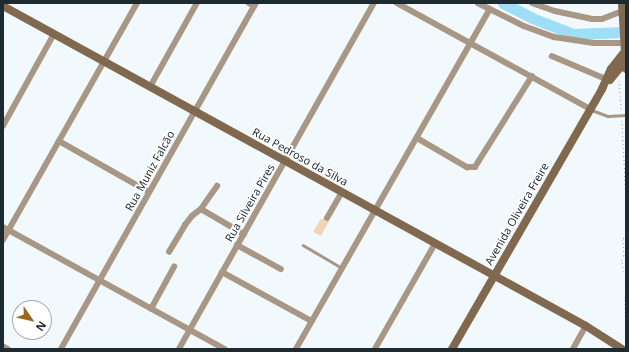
<!DOCTYPE html>
<meta charset="utf-8">
<style>
body{margin:0}
#map{position:relative;width:629px;height:352px;overflow:hidden;background:#f1f9fc;font-family:"Noto Sans",sans-serif}
div>[style]{position:absolute}
[style*='--x']{left:calc(var(--x)*1px);top:calc(var(--y)*1px);width:calc(var(--w)*1px);rotate:calc(var(--a)*1deg)}
.green>*{inset:0;background:#f0d5b7}
.river>*{height:11px;margin:-5.5px;padding:0 5.5px;transform-origin:5.5px;border-radius:5.5px;background:#9edef6}
.path>*{height:1px;margin-top:-0.5px;transform-origin:0;background:repeating-linear-gradient(90deg,#96a0a5 0 1px,transparent 0 4px)}
.lane>*{height:2.5px;margin:-1.25px;padding:0 1.25px;transform-origin:1.25px;border-radius:1.25px;background:#a89785}
.street>*{height:5.5px;margin:-2.75px;padding:0 2.75px;transform-origin:2.75px;border-radius:2.75px;background:#a89785}
.secondary>*{height:8px;margin:-4px;padding:0 4px;transform-origin:4px;border-radius:4px;background:#81694f}
span{translate:-50% -50%;white-space:nowrap;text-align:center;line-height:1.15;-webkit-text-stroke:3.5px #fff;paint-order:stroke}
.street-label{font-size:11px;color:#1d2b31}
.frame{position:absolute;inset:0;border:4px solid #1d2b31;pointer-events:none}
.north{position:absolute;left:12px;top:300px;width:40px;height:40px;box-sizing:border-box;background:#fff;border:1px solid #a5aaad;border-radius:50%;rotate:124deg;font-size:11px;font-weight:700;line-height:16px;text-align:center;color:#1d2b31}
.north::after{content:'';display:block;margin:auto;width:14px;height:18px;background:#9b661e;clip-path:polygon(50% 0,100% 100%,50% 72%,0 100%)}
</style>
<div id="map">
<div class="green">
<div style="clip-path:polygon(326px 218px,329px 221px,321px 236px,313px 232px,320px 220px)"></div>
</div>
<div class="river">
<div style="--x:503;--y:3;--w:33;--a:27"></div>
<div style="--x:532;--y:18;--w:44;--a:21.3"></div>
<div style="--x:573;--y:34;--w:53;--a:-2.2"></div>
</div>
<div class="path">
<div style="--x:619;--y:80;--w:31;--a:86"></div>
<div style="--x:622;--y:120;--w:81;--a:87.2"></div>
<div style="--x:626;--y:234;--w:6;--a:121"></div>
<div style="--x:623;--y:239;--w:17;--a:87"></div>
<div style="--x:624;--y:256;--w:4;--a:124"></div>
<div style="--x:622;--y:259;--w:12;--a:85"></div>
<div style="--x:623;--y:271;--w:5;--a:53"></div>
<div style="--x:626;--y:281;--w:18;--a:93"></div>
<div style="--x:625;--y:299;--w:43;--a:88.7"></div>
</div>
<div class="lane">
<div style="--x:592;--y:110;--w:17;--a:21"></div>
<div style="--x:608;--y:116;--w:18;--a:-3"></div>
<div style="--x:303;--y:245;--w:45;--a:30.5"></div>
</div>
<div class="street">
<div style="--x:249;--y:3;--w:6;--a:31"></div>
<div style="--x:397;--y:3;--w:221;--a:28.7"></div>
<div style="--x:478;--y:3;--w:51;--a:26.6"></div>
<div style="--x:524;--y:26;--w:32;--a:20"></div>
<div style="--x:554;--y:37;--w:40;--a:8.5"></div>
<div style="--x:594;--y:43;--w:30;--a:0"></div>
<div style="--x:532;--y:3;--w:24;--a:19"></div>
<div style="--x:555;--y:11;--w:38;--a:12"></div>
<div style="--x:592;--y:19;--w:10;--a:0"></div>
<div style="--x:602;--y:19;--w:22;--a:-21"></div>
<div style="--x:552;--y:56;--w:59;--a:23.1"></div>
<div style="--x:150;--y:87;--w:96;--a:-60.8"></div>
<div style="--x:3;--y:126;--w:105;--a:-61"></div>
<div style="--x:417;--y:138;--w:58;--a:30.1"></div>
<div style="--x:467;--y:167;--w:8;--a:0"></div>
<div style="--x:475;--y:167;--w:107;--a:-57.9"></div>
<div style="--x:59;--y:141;--w:103;--a:29.5"></div>
<div style="--x:201;--y:209;--w:28;--a:-55"></div>
<div style="--x:327;--y:218;--w:30;--a:-60"></div>
<div style="--x:3;--y:227;--w:253;--a:28.8"></div>
<div style="--x:3;--y:240;--w:272;--a:-60.5"></div>
<div style="--x:237;--y:245;--w:50;--a:28.6"></div>
<div style="--x:169;--y:252;--w:31;--a:-59"></div>
<div style="--x:185;--y:225;--w:11;--a:-52"></div>
<div style="--x:192;--y:216;--w:11;--a:-38"></div>
<div style="--x:201;--y:209;--w:50;--a:30.2"></div>
<div style="--x:222;--y:272;--w:102;--a:28.6"></div>
<div style="--x:151;--y:309;--w:48;--a:-61.3"></div>
<div style="--x:3;--y:346;--w:6;--a:31"></div>
<div style="--x:61;--y:349;--w:397;--a:-60.6"></div>
<div style="--x:179;--y:349;--w:397;--a:-60.6"></div>
<div style="--x:296;--y:349;--w:391;--a:-60.3"></div>
<div style="--x:375;--y:349;--w:121;--a:-60.3"></div>
<div style="--x:573;--y:349;--w:26;--a:-61"></div>
</div>
<div class="secondary">
<div style="--x:622;--y:3;--w:66;--a:86.5"></div>
<div style="--x:3;--y:6;--w:665;--a:28.76"></div>
<div style="--x:586;--y:326;--w:43;--a:32.6"></div>
<div style="--x:610;--y:80;--w:26;--a:-51"></div>
<div style="--x:452;--y:349;--w:300;--a:-60"></div>
<div style="--x:602;--y:89;--w:22;--a:-66"></div>
<div style="--x:611;--y:69;--w:23;--a:-52"></div>
</div>
<div class="street-label">
<span style="left:300px;top:157px;rotate:29deg">Rua Pedroso da Silva</span>
<span style="left:150px;top:171px;rotate:-61deg">Rua Muniz Falcão</span>
<span style="left:250px;top:203px;rotate:-60deg">Rua Silveira Pires</span>
<span style="left:517px;top:214px;rotate:-60deg">Avenida Oliveira Freire</span>
</div>
<div class="frame"></div>
<div class="north">N</div>
</div>
